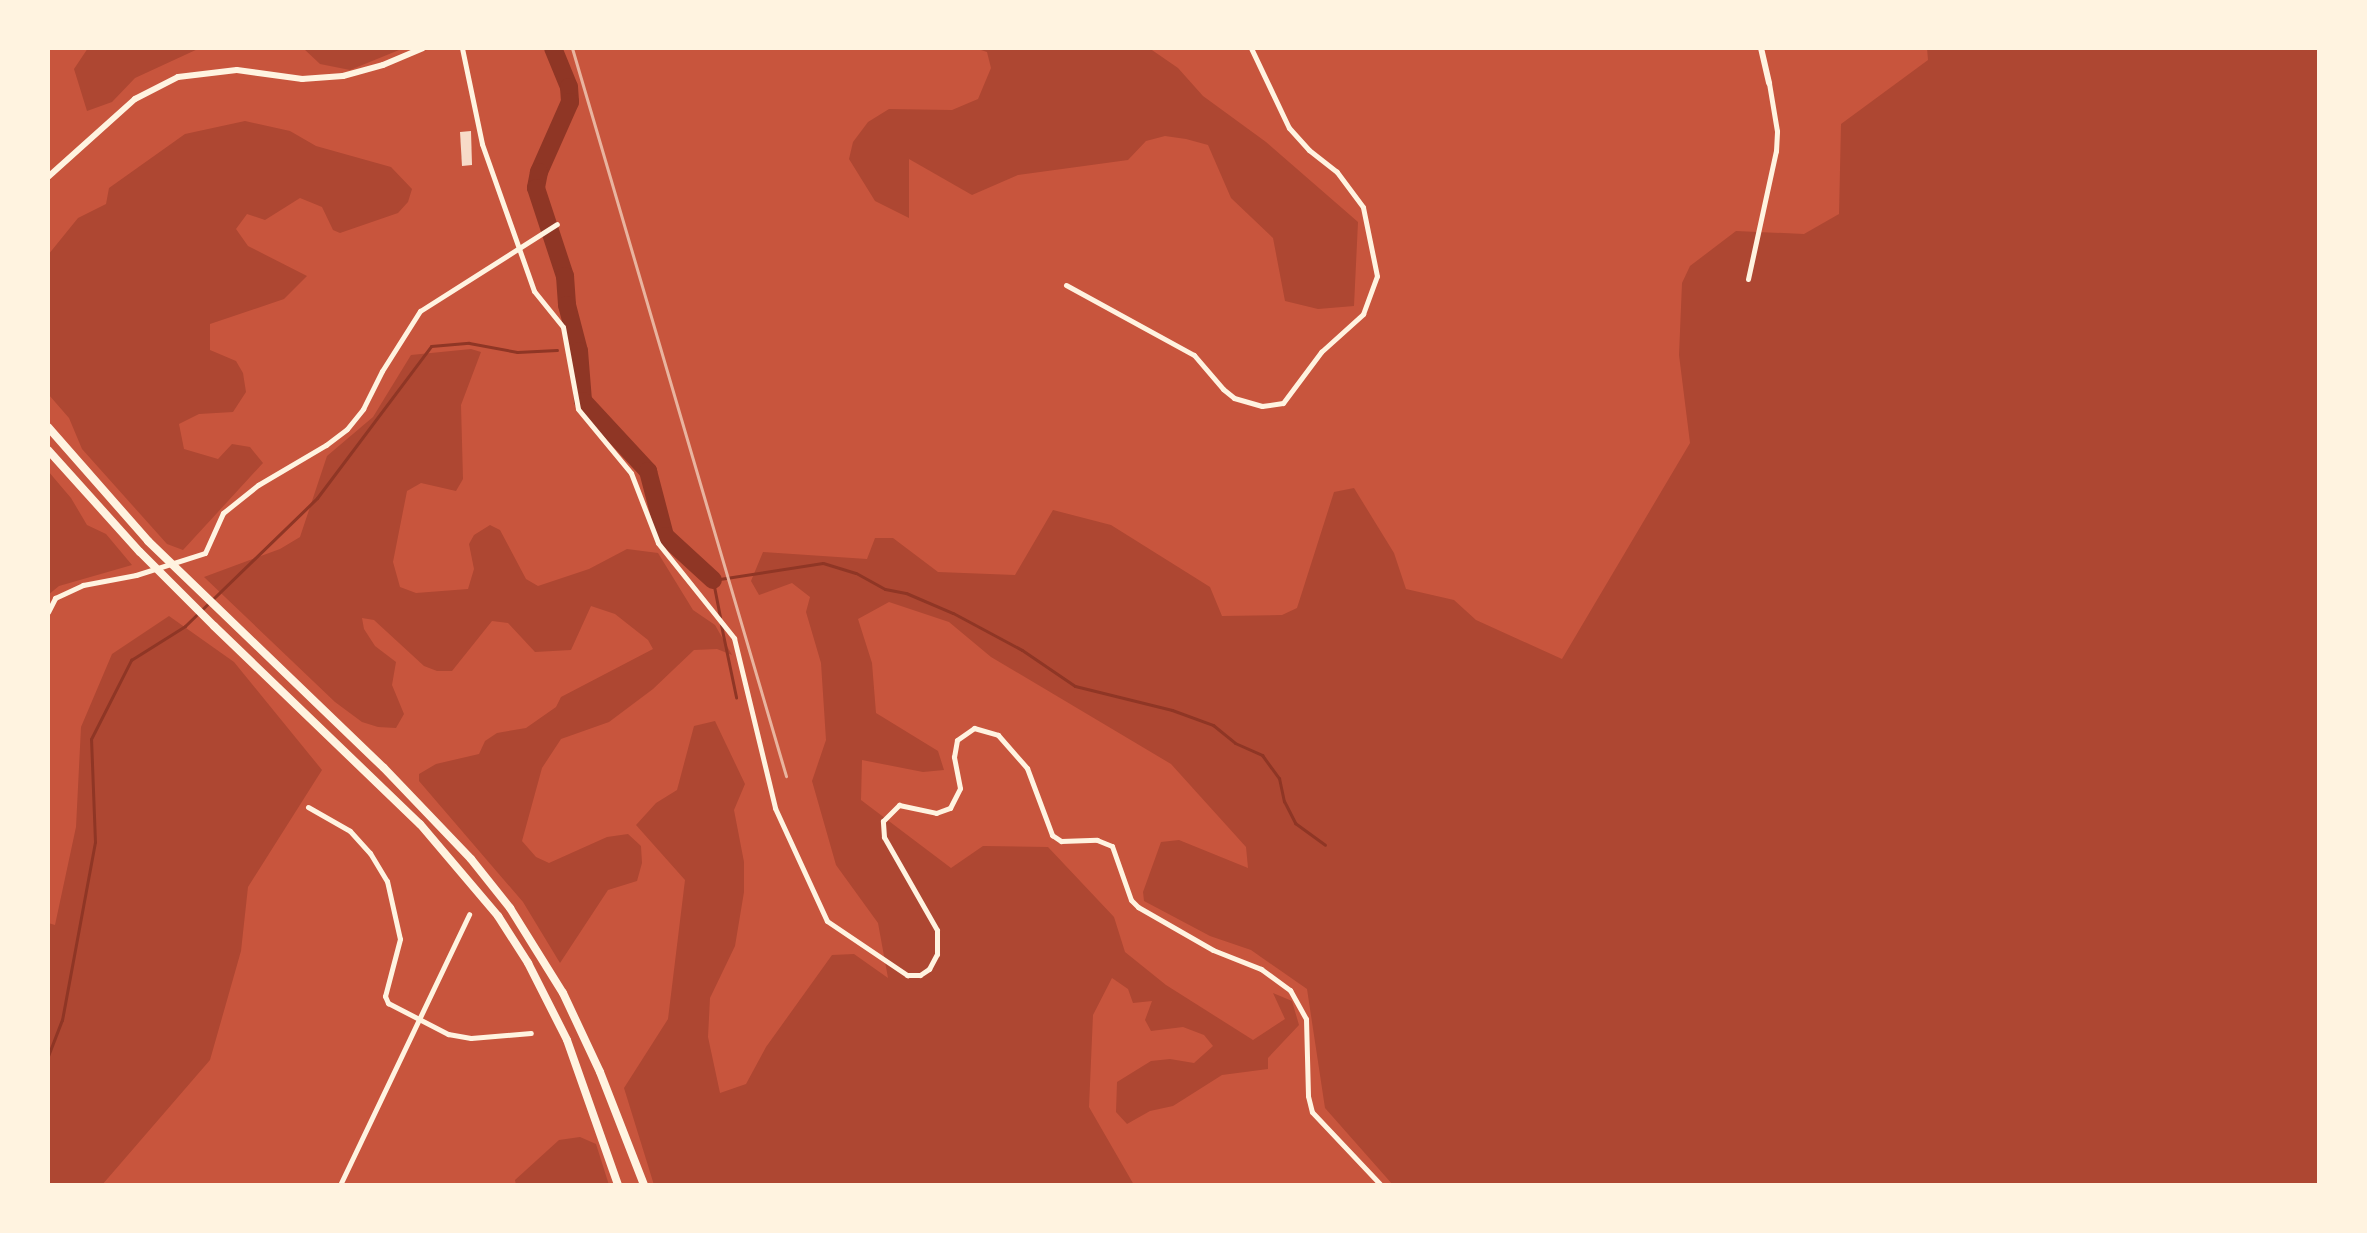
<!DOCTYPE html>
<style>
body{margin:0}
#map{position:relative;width:2367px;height:1233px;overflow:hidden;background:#c8553d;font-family:"Varela Round",sans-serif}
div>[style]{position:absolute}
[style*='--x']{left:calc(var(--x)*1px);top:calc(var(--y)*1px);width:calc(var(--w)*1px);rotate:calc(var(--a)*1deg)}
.green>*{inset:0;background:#ae4732}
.stream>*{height:3px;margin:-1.5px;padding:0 1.5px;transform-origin:1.5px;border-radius:1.5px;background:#8f3625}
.river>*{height:18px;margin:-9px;padding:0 9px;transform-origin:9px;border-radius:9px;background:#8f3625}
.building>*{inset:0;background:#f7dbc8}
.minor>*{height:5px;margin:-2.5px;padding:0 2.5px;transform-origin:2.5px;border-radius:2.5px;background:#fff3e0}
.tertiary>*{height:6px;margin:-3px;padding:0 3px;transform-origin:3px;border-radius:3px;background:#fff3e0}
.trunk>*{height:8px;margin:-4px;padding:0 4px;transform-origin:4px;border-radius:4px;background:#fff3e0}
.rail>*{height:3px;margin:-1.5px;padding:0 1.5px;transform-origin:1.5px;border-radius:1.5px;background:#e9b49f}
span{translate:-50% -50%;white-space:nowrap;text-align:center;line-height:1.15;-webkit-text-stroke:6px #fff3e0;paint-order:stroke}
.frame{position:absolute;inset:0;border:50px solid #fff3e0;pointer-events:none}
</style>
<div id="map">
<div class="green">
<div style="clip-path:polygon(88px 48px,200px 48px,135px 78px,112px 102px,87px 111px,74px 69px)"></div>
<div style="clip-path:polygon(303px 48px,404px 48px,350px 70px,320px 64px)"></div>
<div style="clip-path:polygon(975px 48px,1149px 48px,1178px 68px,1203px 96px,1266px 142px,1358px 222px,1354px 306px,1318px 309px,1285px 301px,1273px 238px,1231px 198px,1208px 145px,1186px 139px,1165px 136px,1146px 141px,1128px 160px,1018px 175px,972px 195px,909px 159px,909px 218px,875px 201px,849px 159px,853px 142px,868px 122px,889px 109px,952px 110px,978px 99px,991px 68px,987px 52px)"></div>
<div style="clip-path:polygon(1927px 48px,2319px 48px,2319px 1185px,1393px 1185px,1325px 1108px,1307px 989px,1251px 950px,1210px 936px,1144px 901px,1143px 892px,1161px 842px,1179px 840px,1248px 868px,1246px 847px,1171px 764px,991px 657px,949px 622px,889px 602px,858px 619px,872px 663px,876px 713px,938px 751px,944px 770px,923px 772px,862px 760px,861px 800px,951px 868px,983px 846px,1048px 847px,1114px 917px,1125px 952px,1166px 985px,1253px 1040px,1285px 1019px,1273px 993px,1292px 1001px,1299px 1025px,1268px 1058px,1268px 1069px,1222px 1075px,1173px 1106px,1150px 1111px,1127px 1124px,1116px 1112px,1117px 1082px,1151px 1061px,1170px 1059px,1194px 1063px,1213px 1046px,1204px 1035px,1183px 1027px,1151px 1031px,1145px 1020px,1152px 1001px,1133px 1003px,1128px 989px,1112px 978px,1093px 1015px,1089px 1107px,1134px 1185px,654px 1185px,624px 1088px,668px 1019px,685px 880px,636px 825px,656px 803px,677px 790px,694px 726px,715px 721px,745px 784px,734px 810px,744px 862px,744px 892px,735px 946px,710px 998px,708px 1037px,720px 1093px,746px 1084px,766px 1047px,832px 955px,854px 954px,888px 978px,878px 923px,836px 865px,812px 781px,826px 740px,821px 663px,806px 612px,810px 597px,792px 583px,759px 595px,751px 581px,763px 552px,867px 559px,875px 538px,893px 538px,938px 572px,1015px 575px,1053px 510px,1111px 525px,1210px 587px,1222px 616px,1282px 615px,1297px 608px,1334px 492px,1354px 488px,1394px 553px,1406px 589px,1454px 600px,1476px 620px,1562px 659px,1690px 443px,1679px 355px,1682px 283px,1690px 266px,1736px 231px,1804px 234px,1839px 214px,1841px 124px,1928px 60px)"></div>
<div style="clip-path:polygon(245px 121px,290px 131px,316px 146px,391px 167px,412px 189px,408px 202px,398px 213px,340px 233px,333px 230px,322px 207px,300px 198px,265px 220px,247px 214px,236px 229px,248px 246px,307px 276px,284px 299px,210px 324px,210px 350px,236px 361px,243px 373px,246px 392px,233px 412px,199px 414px,179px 424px,184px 449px,218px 459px,232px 444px,250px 447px,263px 463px,183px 550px,167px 544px,82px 449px,69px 418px,49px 395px,48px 255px,78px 218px,106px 204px,109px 188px,185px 134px)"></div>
<div style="clip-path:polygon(471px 349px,481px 352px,461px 405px,463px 479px,456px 491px,421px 483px,407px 491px,393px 562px,400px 587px,416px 593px,468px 589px,474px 569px,469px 544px,474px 535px,490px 525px,500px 530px,526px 579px,538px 586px,589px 569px,627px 549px,658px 553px,693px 610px,715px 625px,732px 655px,717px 649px,694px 650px,653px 689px,609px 722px,561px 739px,542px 768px,522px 841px,536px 857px,549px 863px,607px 837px,628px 834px,641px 846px,642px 863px,637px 881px,608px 890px,560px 963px,523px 902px,419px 781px,419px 774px,436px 764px,479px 754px,485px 741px,497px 733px,526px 728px,556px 707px,561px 697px,653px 649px,648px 640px,615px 614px,591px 606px,571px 650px,535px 652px,508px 623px,492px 621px,452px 671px,437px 671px,424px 666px,374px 620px,362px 618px,364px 629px,375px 646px,396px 662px,392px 685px,404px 714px,396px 728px,378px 727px,362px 722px,335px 702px,204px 577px,280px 549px,300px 537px,327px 456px,373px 417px,411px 355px)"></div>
<div style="clip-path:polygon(48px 471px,71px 498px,87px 525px,106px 534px,132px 565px,59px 586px,48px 595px)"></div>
<div style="clip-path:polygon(169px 616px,234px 662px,322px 770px,248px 887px,241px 951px,210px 1060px,102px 1185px,48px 1185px,48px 923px,55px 925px,76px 827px,81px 727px,112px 654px)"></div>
<div style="clip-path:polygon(580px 1137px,596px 1144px,609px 1185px,516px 1185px,515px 1180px,559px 1140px)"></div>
</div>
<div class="stream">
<div style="--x:572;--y:351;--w:7;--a:0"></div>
<div style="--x:720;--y:617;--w:38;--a:-101"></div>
<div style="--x:713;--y:580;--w:111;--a:-8.8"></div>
<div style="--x:823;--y:563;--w:34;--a:17"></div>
<div style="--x:856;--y:573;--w:33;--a:29"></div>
<div style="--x:885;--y:589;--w:21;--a:11"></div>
<div style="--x:906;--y:593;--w:51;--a:23.1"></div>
<div style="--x:953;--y:613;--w:78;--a:28.2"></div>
<div style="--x:1022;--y:650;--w:64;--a:34.2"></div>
<div style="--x:1075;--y:686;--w:100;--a:13.9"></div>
<div style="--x:1172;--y:710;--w:44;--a:20.1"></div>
<div style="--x:1213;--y:725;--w:28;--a:39"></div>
<div style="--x:1235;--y:743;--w:30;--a:24"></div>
<div style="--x:1262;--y:755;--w:29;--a:54"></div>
<div style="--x:1279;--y:778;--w:24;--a:78"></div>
<div style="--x:1284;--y:801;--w:25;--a:63"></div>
<div style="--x:1295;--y:823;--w:37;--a:36"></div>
<div style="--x:721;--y:625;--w:74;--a:78.2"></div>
<div style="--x:48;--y:1056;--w:39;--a:-69"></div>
<div style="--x:62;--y:1020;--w:181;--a:-79.5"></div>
<div style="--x:95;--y:842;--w:103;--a:-92.2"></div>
<div style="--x:91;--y:739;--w:89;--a:-63.1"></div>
<div style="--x:131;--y:660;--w:64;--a:-32.2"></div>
<div style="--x:185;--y:626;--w:184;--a:-44.1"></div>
<div style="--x:317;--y:498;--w:190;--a:-53.1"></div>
<div style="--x:431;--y:346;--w:38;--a:-5"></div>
<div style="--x:469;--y:343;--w:49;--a:10.6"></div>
<div style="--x:517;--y:352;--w:40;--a:-2.9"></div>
</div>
<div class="river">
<div style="--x:553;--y:48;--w:42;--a:67.7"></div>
<div style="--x:569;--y:87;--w:15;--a:86"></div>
<div style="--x:570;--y:102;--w:77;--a:113.9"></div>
<div style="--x:539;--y:172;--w:16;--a:101"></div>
<div style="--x:536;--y:188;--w:93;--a:71.8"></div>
<div style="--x:565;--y:276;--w:29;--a:86"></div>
<div style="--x:567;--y:305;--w:48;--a:75.4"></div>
<div style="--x:579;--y:351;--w:50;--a:85.4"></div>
<div style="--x:583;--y:401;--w:96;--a:47.1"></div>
<div style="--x:648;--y:471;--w:67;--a:75.3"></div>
<div style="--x:665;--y:536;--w:65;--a:42.5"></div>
</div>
<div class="building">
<div style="clip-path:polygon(471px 131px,472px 165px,462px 166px,460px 132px)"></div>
</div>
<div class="minor">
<div style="--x:462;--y:48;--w:98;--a:78.2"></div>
<div style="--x:482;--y:144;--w:156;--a:70.5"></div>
<div style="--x:534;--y:291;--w:46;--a:51.1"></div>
<div style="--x:563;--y:327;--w:83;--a:79.6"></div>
<div style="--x:578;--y:409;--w:83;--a:50.4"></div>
<div style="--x:631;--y:473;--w:75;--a:68.9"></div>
<div style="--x:658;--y:543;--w:122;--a:51.3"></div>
<div style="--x:734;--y:638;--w:175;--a:76.4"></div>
<div style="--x:775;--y:808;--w:124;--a:65.3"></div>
<div style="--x:827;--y:921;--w:97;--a:34"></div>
<div style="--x:907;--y:975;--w:13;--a:0"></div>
<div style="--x:920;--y:975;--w:11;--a:-34"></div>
<div style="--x:929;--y:969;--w:17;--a:-62"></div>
<div style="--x:937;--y:954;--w:24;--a:-90"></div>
<div style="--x:937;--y:930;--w:107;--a:-119.7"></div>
<div style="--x:884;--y:837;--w:16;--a:-94"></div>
<div style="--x:883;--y:821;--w:23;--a:-45"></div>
<div style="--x:899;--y:805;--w:38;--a:12"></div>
<div style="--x:936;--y:813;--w:15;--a:-20"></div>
<div style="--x:950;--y:808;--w:22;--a:-63"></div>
<div style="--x:960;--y:788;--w:32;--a:-101"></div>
<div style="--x:954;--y:757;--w:17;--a:-80"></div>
<div style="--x:957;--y:740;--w:21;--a:-35"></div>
<div style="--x:974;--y:728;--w:25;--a:16"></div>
<div style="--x:998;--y:735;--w:44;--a:48.7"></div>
<div style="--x:1027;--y:768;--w:72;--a:69.5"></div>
<div style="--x:1052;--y:835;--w:11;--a:34"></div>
<div style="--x:1061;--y:841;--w:36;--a:-2"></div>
<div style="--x:1097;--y:840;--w:16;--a:22"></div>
<div style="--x:1112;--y:846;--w:57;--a:70.6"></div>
<div style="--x:1131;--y:900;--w:10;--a:45"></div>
<div style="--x:1138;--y:907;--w:86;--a:29.8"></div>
<div style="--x:1213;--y:950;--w:52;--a:21.6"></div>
<div style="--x:1261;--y:969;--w:36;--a:36"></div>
<div style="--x:1290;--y:990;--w:33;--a:61"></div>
<div style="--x:1306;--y:1019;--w:77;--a:88.5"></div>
<div style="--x:1308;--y:1096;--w:16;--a:76"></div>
<div style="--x:1312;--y:1112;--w:100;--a:46.6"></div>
<div style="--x:1748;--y:279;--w:131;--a:-77.7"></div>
<div style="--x:1776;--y:151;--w:20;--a:-87"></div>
<div style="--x:1777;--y:131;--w:49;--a:-99.5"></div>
<div style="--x:1066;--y:285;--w:146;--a:28.7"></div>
<div style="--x:1194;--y:355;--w:45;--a:49.5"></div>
<div style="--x:1223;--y:389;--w:14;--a:39"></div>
<div style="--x:1234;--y:398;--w:29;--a:16"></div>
<div style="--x:1262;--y:406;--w:21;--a:-8"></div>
<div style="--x:1283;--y:403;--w:64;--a:-53.3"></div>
<div style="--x:1321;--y:352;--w:57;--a:-42.1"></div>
<div style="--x:1363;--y:314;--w:40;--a:-69.8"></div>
<div style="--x:1377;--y:276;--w:70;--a:-101.5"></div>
<div style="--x:1363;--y:207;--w:44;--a:-126.6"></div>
<div style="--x:1337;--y:172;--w:36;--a:-142"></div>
<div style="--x:1309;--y:150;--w:30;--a:-132"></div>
<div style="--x:1289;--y:128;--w:89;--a:-115.4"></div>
<div style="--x:48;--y:612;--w:16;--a:-63"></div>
<div style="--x:55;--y:598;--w:31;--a:-25"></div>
<div style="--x:83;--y:585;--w:54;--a:-10.7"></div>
<div style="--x:136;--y:575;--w:72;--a:-17.7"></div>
<div style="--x:205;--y:553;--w:44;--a:-65.8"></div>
<div style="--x:223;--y:513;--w:45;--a:-38.7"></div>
<div style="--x:258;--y:485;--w:79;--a:-30.5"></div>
<div style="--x:326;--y:445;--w:26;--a:-37"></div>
<div style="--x:347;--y:429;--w:26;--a:-51"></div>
<div style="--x:363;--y:409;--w:42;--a:-63.4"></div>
<div style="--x:382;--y:371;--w:71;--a:-57.7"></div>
<div style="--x:420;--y:311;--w:162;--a:-32.4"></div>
<div style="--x:308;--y:807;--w:48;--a:29.7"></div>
<div style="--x:350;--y:831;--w:30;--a:48"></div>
<div style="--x:370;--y:853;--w:33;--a:59"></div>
<div style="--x:387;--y:881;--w:59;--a:77.4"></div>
<div style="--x:400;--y:939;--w:59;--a:104.7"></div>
<div style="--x:385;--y:996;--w:8;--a:67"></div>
<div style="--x:388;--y:1003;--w:68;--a:27.3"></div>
<div style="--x:448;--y:1034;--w:23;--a:10"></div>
<div style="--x:471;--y:1038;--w:60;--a:-4.8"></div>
<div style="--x:340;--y:1185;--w:300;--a:-64.5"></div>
</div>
<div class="tertiary">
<div style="--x:1761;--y:48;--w:36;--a:77"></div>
<div style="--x:48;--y:177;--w:117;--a:-41.9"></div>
<div style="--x:135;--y:99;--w:48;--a:-27.1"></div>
<div style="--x:178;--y:77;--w:59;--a:-6.8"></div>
<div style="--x:237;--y:70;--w:66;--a:7.9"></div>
<div style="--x:302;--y:79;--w:41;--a:-4.2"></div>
<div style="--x:343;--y:76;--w:41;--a:-15.4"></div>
<div style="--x:383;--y:65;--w:43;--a:-23"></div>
</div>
<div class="trunk">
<div style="--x:48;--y:427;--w:152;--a:48.7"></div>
<div style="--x:148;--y:541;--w:327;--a:43.9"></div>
<div style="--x:384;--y:768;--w:126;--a:46.3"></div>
<div style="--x:471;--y:859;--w:63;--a:51.5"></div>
<div style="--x:510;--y:908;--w:100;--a:58.1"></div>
<div style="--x:563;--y:993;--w:87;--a:64.9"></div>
<div style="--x:600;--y:1072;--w:121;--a:68.7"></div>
<div style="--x:48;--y:450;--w:137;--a:48"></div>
<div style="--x:140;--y:552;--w:105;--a:45"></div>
<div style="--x:214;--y:626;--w:286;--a:43.9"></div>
<div style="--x:420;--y:824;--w:121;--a:49.7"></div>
<div style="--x:498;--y:916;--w:56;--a:57.4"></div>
<div style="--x:528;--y:963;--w:86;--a:63.1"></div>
<div style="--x:567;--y:1040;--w:154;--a:70.6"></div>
</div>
<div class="rail">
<div style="--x:572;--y:48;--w:759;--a:73.62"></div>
</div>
<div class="frame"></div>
</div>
